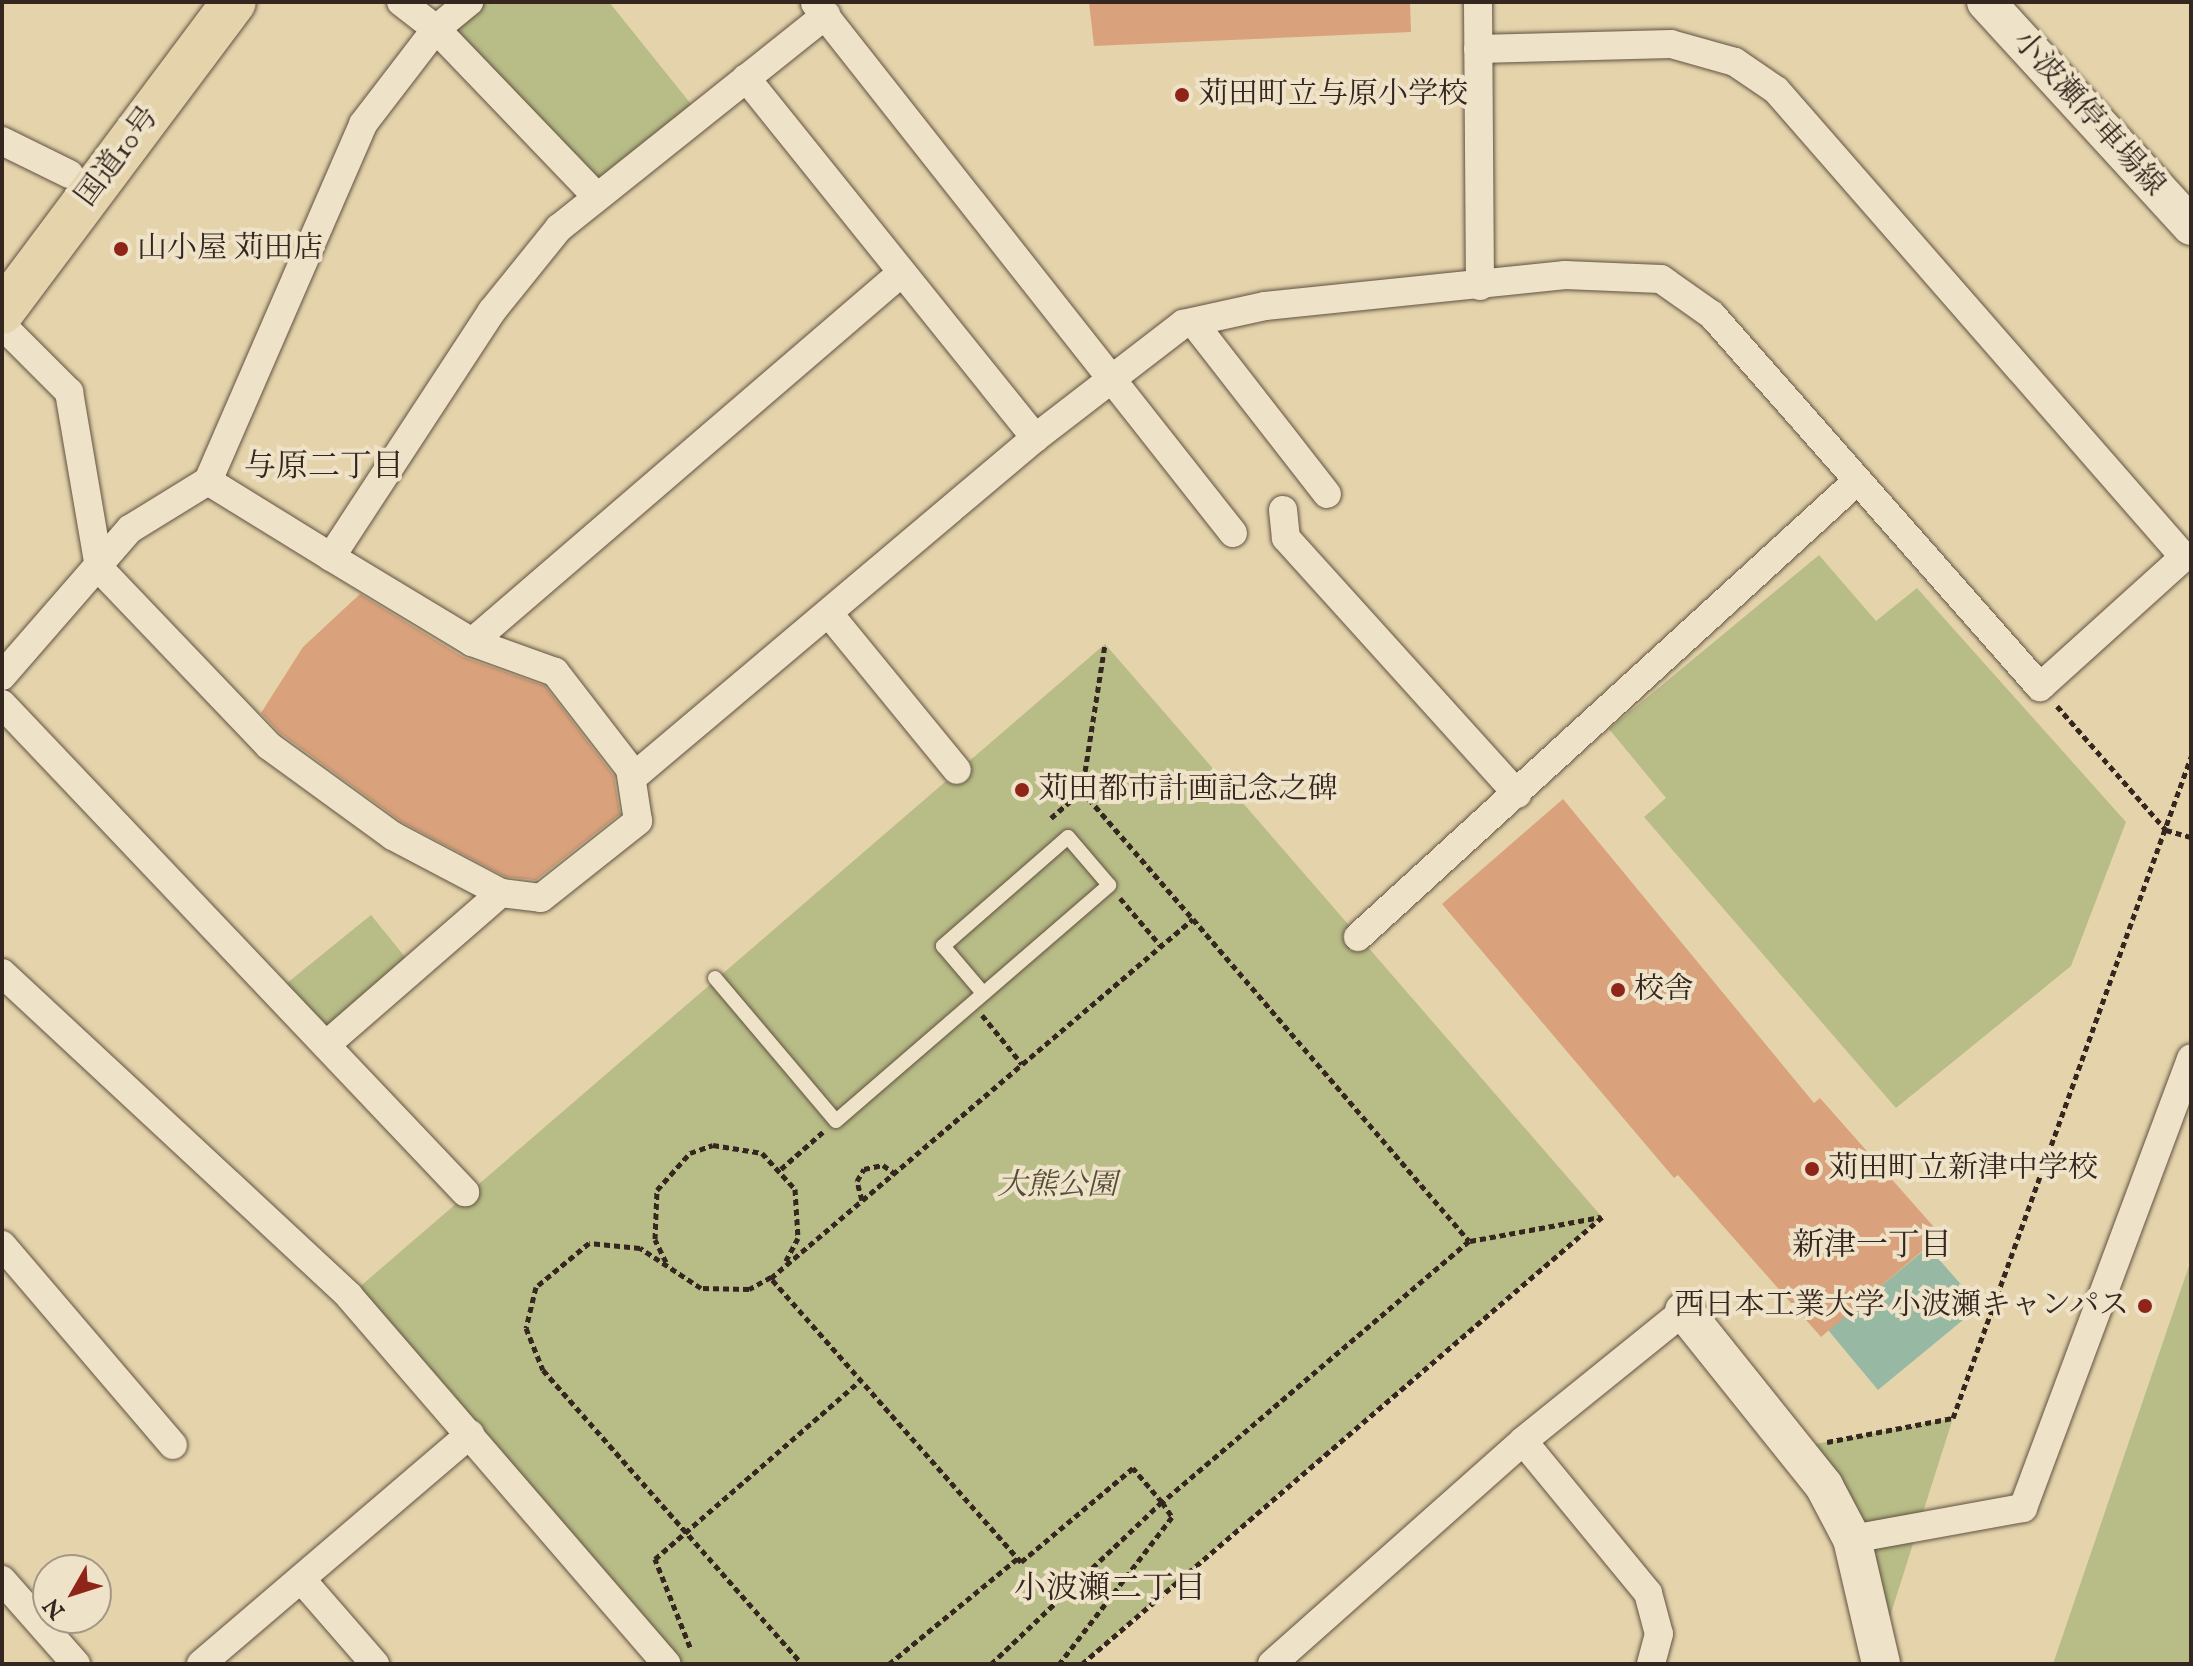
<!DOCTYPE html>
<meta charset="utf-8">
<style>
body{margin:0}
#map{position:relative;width:2193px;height:1666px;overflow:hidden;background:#e5d4ab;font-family:"IM FELL English","Noto Serif JP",serif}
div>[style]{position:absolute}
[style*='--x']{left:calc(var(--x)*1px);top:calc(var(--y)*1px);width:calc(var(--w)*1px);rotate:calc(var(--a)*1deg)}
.green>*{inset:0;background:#b8bc86}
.water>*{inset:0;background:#97b9a3}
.building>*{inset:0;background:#d9a27c}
.path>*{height:5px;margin-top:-2.5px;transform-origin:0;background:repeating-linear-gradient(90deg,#352620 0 6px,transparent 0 10px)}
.roads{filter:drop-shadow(0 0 2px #615243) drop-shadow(0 0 2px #615243)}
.lane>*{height:14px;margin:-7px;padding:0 7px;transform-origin:7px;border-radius:7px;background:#eee3c8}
.street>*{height:28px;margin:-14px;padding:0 14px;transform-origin:14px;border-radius:14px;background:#eee3c8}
.secondary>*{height:38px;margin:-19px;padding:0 19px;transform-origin:19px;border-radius:19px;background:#eee3c8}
.highway>*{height:44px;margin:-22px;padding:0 22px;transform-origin:22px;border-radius:22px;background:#e5d4ab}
.dots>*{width:22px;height:22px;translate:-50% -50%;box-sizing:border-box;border:4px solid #eee3c8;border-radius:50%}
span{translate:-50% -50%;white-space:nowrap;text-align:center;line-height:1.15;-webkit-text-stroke:8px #eee3c8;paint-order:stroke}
.poi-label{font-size:30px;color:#352620}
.left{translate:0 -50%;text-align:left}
.right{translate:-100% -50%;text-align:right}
.street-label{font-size:30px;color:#352620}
.park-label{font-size:30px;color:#564c3a;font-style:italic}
.neighbourhood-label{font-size:32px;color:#352620}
.frame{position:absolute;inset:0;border:4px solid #352620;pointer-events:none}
.north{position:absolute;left:32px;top:1554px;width:80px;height:80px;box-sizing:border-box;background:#eee3c8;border:2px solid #a49785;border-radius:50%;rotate:231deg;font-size:22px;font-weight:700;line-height:32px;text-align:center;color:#352620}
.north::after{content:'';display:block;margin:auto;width:28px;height:36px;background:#8f2418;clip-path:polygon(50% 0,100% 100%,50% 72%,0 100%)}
</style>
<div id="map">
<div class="green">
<div style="clip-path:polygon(469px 2px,609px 2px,699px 114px,594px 194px,436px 29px)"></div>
<div style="clip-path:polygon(1819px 555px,1876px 621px,1917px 588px,2126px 822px,2071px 966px,1896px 1108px,1644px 817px,1666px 798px,1609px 729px)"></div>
<div style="clip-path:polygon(1105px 644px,1602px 1217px,1081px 1664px,667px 1664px,349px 1296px)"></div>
<div style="clip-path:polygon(371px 915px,414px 968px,326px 1045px,276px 992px)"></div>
<div style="clip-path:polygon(2191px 1260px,2191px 1664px,2053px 1664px)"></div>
<div style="clip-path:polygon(1953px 1418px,1918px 1528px,1881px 1645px,1799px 1447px)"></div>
</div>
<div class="water">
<div style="clip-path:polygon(1928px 1247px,1980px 1306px,1878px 1390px,1828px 1330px)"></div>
</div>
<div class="building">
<div style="clip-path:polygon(1089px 2px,1410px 2px,1411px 32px,1094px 46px)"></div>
<div style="clip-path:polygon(360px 594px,463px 657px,545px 686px,614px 776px,620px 814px,536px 880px,506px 877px,402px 822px,280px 733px,261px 713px,303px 647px)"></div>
<div style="clip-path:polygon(1563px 799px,1814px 1103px,1820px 1098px,1941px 1235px,1821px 1337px,1678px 1175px,1674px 1178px,1442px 904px)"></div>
</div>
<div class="path">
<div style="--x:2057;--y:706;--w:165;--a:48.7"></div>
<div style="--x:2166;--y:830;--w:26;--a:16"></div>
<div style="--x:1082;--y:791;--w:169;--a:49.1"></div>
<div style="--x:1051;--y:818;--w:41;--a:-41.1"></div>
<div style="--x:1082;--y:791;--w:149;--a:-81.1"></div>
<div style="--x:1120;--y:898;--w:63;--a:49.5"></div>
<div style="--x:1193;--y:919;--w:424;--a:49.4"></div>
<div style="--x:1469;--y:1241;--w:403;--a:139.6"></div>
<div style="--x:1162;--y:1502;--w:45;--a:-130.5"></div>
<div style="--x:1133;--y:1468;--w:146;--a:140"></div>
<div style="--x:1021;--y:1562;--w:378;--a:-131.4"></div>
<div style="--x:771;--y:1278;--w:554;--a:-40.39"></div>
<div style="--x:982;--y:1015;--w:63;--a:50.8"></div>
<div style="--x:781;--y:1169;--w:56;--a:-41.4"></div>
<div style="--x:862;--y:1200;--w:20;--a:-105"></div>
<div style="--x:857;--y:1181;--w:14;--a:-60"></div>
<div style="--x:864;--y:1169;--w:19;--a:-12"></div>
<div style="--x:883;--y:1165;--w:14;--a:36"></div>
<div style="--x:1470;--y:1241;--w:133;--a:-10.4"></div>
<div style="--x:666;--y:1262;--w:25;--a:-116"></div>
<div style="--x:655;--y:1239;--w:49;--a:-87.7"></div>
<div style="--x:657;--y:1190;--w:50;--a:-48.3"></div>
<div style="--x:690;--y:1153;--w:24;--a:-19"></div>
<div style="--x:713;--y:1145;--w:50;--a:9.3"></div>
<div style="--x:762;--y:1153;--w:49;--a:47.5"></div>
<div style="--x:795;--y:1189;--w:49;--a:86.5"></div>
<div style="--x:798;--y:1238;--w:26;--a:118"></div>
<div style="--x:771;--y:1277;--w:25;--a:151"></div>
<div style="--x:749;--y:1289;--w:48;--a:-178.8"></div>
<div style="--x:701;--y:1288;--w:73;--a:-146.7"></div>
<div style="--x:640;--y:1248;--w:51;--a:-174.4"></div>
<div style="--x:589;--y:1243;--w:69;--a:140.3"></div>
<div style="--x:536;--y:1287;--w:42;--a:103.7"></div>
<div style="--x:526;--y:1328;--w:45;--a:68"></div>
<div style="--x:543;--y:1370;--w:392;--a:48.6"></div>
<div style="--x:1827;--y:1442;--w:128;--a:-10.8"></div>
<div style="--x:1953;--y:1418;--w:703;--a:-70.2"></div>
<div style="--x:690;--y:1647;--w:95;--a:-111.7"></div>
<div style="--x:655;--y:1559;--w:273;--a:-41"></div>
<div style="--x:889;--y:1664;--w:166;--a:-39.4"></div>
<div style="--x:991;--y:1664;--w:236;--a:-43.5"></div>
<div style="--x:1162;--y:1502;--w:18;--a:56"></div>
<div style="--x:1172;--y:1517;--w:185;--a:127.5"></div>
<div style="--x:1082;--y:1664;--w:686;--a:-40.68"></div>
</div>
<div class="roads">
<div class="lane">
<div style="--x:715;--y:978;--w:187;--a:49.8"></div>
<div style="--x:836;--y:1121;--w:361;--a:-40.8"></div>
<div style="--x:1109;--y:885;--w:63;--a:-130.5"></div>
<div style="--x:1068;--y:837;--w:166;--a:138.9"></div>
<div style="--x:943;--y:946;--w:62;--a:49.6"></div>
</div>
<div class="street">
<div style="--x:401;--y:2;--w:44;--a:37.6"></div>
<div style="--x:436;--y:29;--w:228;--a:46.2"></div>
<div style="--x:1478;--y:2;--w:284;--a:89.6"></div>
<div style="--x:815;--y:3;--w:675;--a:51.74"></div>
<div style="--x:746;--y:78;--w:462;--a:51.2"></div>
<div style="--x:2;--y:141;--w:75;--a:26.2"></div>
<div style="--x:1193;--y:322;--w:218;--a:52.1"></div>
<div style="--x:2;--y:325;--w:95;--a:45"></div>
<div style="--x:69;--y:392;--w:179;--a:80.3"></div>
<div style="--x:99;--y:568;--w:246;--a:46.3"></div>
<div style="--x:269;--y:746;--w:153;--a:36"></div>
<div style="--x:393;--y:836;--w:122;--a:27.8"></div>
<div style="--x:208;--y:481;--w:145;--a:31.7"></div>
<div style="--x:331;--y:557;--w:294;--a:-56.8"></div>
<div style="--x:492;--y:311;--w:107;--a:-51.1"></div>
<div style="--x:559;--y:228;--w:342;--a:-38.6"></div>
<div style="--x:1283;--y:510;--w:28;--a:84"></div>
<div style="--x:1286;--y:538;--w:345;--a:47.9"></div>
<div style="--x:830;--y:615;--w:200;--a:50.7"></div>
<div style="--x:472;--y:642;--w:564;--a:-40.69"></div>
<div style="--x:2;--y:676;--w:195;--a:-49"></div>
<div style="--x:130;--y:529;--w:92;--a:-31.6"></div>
<div style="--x:208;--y:481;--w:389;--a:-66.5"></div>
<div style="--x:363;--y:124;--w:120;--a:-52.5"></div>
<div style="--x:436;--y:29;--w:43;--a:-39.3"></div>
<div style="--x:2;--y:704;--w:673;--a:46.51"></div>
<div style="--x:632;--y:778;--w:527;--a:-40.15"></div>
<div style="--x:1035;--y:438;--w:187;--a:-37.6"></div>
<div style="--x:1183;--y:324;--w:84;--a:-12.4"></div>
<div style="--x:1265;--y:306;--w:302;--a:-5.9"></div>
<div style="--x:1565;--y:275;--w:96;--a:2.4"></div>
<div style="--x:1661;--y:279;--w:62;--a:35.2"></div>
<div style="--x:1712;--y:315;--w:496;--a:48.6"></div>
<div style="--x:2040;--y:687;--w:194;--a:-42.1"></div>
<div style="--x:2184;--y:557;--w:620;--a:-131.14"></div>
<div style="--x:1776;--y:90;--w:50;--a:-145.7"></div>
<div style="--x:1735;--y:62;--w:66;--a:-164.3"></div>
<div style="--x:1671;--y:44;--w:193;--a:178.5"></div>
<div style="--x:1358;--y:937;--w:676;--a:-42.42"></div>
<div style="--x:2;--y:973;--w:474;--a:42.9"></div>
<div style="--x:349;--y:1296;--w:486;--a:49.2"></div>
<div style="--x:326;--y:1045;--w:232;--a:-41"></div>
<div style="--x:501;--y:893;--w:40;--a:7.1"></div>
<div style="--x:541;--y:898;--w:124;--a:-38.4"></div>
<div style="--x:638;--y:821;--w:53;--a:-98.7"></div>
<div style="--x:630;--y:769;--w:123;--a:-127.7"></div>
<div style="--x:555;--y:672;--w:88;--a:-160.1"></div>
<div style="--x:472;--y:642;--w:165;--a:-148.9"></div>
<div style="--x:2;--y:1245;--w:263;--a:49.5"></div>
<div style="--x:1523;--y:1441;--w:197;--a:50.6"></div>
<div style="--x:1648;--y:1593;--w:42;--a:75"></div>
<div style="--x:1659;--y:1634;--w:31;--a:105"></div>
<div style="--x:1852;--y:1539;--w:174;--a:-10.3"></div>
<div style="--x:2023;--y:1508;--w:480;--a:-69.5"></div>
<div style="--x:301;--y:1579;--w:113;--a:49"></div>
<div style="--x:2;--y:1580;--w:112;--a:48.6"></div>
<div style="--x:201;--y:1664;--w:354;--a:-40.5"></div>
<div style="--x:1272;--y:1664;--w:336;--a:-41.6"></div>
<div style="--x:1523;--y:1441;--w:207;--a:-38.9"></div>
</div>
<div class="secondary">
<div style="--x:1986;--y:2;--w:304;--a:47.5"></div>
<div style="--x:1684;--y:1311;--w:224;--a:51.3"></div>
<div style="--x:1824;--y:1486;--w:60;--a:62.2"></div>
<div style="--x:1852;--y:1539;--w:128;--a:76.9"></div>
</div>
<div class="highway">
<div style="--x:2;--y:312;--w:387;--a:-53.2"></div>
</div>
</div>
<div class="dots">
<div style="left:1182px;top:95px;background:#8f2418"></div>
<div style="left:121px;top:249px;background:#8f2418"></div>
<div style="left:1022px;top:790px;background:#8f2418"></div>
<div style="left:1618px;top:990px;background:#8f2418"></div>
<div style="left:1812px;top:1169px;background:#8f2418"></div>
<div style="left:2145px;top:1306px;background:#8f2418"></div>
</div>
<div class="poi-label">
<span class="left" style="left:1198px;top:95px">苅田町立与原小学校</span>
<span class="left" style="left:137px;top:249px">山小屋 苅田店</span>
<span class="left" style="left:1038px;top:790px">苅田都市計画記念之碑</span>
<span class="left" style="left:1634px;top:990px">校舎</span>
<span class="left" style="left:1828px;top:1169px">苅田町立新津中学校</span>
<span class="right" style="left:2129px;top:1306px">西日本工業大学 小波瀬キャンパス</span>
</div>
<div class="street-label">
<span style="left:2088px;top:114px;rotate:48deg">小波瀬停車場線</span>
<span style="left:118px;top:157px;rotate:-53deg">国道10号</span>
</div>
<div class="park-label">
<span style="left:1057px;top:1186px">大熊公園</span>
</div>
<div class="neighbourhood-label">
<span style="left:324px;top:468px">与原二丁目</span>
<span style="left:1872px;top:1247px">新津一丁目</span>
<span style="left:1110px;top:1590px">小波瀬二丁目</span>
</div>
<div class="frame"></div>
<div class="north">N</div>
</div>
